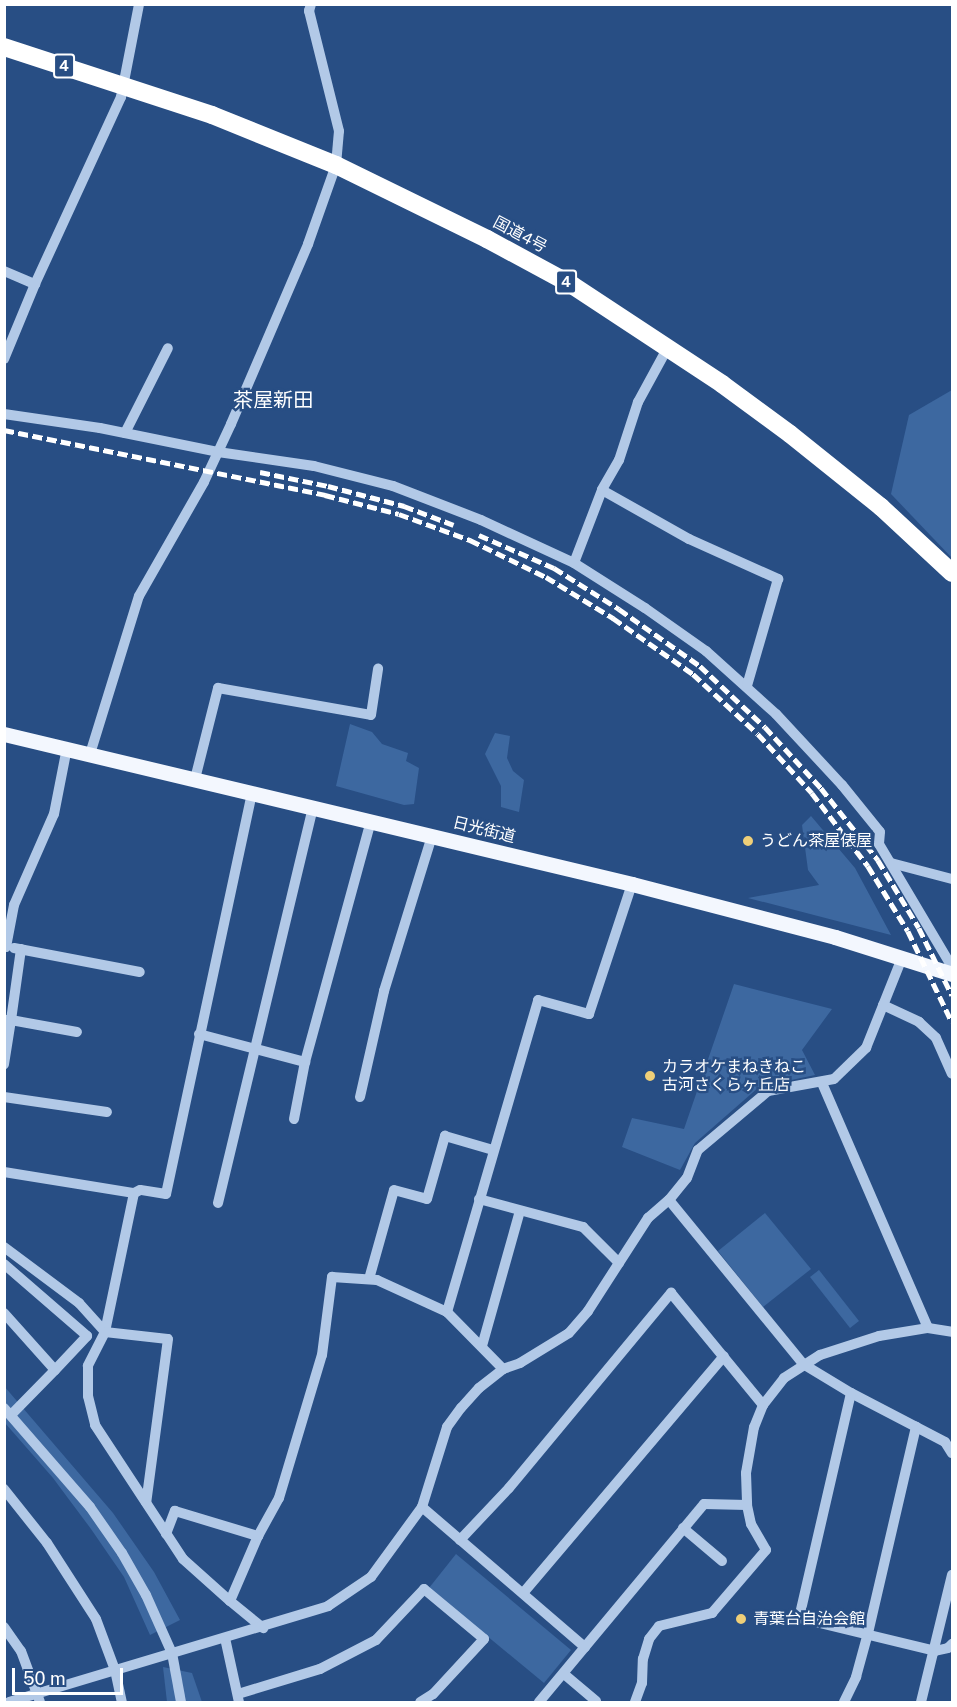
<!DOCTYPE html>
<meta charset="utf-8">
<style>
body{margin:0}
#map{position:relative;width:957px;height:1707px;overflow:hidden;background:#284e84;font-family:"Public Sans","Noto Sans JP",sans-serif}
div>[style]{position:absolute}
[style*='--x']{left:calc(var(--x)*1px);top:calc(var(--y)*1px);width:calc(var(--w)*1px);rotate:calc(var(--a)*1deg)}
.green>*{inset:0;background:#3d68a0}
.minor>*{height:10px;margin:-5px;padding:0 5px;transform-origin:5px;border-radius:5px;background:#b2c9e7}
.major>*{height:15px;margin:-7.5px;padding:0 7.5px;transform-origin:7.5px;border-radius:7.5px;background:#f3f7fe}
.highway>*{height:18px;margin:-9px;padding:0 9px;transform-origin:9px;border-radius:9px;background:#fff}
.rail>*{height:4.5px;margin-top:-2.25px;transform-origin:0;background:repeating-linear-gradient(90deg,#fff 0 10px,transparent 0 14.5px)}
.dots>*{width:16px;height:16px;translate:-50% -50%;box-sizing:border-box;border:3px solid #284e84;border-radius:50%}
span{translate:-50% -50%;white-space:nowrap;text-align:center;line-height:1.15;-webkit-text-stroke:5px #284e84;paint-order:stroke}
.shield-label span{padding:2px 4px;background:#284e84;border:2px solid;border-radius:4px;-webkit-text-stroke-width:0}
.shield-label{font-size:15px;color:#fff;font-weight:700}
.street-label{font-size:16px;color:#fff}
.poi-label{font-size:16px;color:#fff}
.left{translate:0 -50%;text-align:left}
.quarter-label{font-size:20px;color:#fff}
.frame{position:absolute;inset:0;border:6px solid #fff;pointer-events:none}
.scale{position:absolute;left:12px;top:1668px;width:111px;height:27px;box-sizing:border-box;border:3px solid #fff;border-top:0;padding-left:8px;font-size:18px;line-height:21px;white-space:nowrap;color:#fff;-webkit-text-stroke:4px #284e84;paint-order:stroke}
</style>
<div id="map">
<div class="green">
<div style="clip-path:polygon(952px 390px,952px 558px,891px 494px,909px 415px)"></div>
<div style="clip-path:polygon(350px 724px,372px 732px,382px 744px,408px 753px,406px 761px,419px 768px,414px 804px,404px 805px,336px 786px)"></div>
<div style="clip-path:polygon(495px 733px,510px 736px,507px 758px,513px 771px,524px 780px,519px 812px,501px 807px,501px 786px,485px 754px)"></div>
<div style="clip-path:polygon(811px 816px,855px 868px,891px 935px,748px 898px,819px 885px,808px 870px,802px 825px)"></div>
<div style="clip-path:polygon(734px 984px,832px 1009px,802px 1050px,815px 1075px,759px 1087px,695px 1143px,680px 1170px,622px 1147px,632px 1118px,684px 1129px)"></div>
<div style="clip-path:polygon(765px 1213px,811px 1269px,763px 1307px,718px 1251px)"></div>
<div style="clip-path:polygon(819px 1270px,859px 1321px,850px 1328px,810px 1277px)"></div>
<div style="clip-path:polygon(4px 1386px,113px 1513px,154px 1572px,180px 1620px,150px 1635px,124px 1577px,91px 1529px,53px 1478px,5px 1423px)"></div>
<div style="clip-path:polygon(456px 1554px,571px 1650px,544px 1683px,429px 1588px)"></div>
<div style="clip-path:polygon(163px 1667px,192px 1673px,202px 1702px,167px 1702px)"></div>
</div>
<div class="minor">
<div style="--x:4;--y:271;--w:34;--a:23"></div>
<div style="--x:668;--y:347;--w:63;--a:118.6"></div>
<div style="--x:638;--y:402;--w:61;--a:108.1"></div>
<div style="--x:619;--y:460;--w:34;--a:120"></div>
<div style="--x:602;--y:490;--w:78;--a:111"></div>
<div style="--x:574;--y:563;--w:84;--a:32.4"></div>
<div style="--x:645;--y:608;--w:75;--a:35.2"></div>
<div style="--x:706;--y:651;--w:94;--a:42"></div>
<div style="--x:776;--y:714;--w:97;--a:47.1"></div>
<div style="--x:842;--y:785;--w:60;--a:51"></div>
<div style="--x:880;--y:832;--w:12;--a:95"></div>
<div style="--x:879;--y:844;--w:143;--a:59.3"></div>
<div style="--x:4;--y:359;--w:81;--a:-67.5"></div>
<div style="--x:35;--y:284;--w:206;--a:-65.3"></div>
<div style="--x:121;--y:97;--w:95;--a:-79"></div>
<div style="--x:4;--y:414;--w:97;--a:8.3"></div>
<div style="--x:100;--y:428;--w:120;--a:11.5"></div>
<div style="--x:218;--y:452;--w:97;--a:8.3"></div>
<div style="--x:314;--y:466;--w:81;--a:14.2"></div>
<div style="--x:393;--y:486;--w:94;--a:21.1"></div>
<div style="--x:481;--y:520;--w:102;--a:24.8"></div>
<div style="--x:125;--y:433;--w:95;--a:-63.2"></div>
<div style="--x:602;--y:490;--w:100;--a:29.4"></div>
<div style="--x:689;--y:539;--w:98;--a:24.2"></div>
<div style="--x:778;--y:579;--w:111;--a:106.2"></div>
<div style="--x:90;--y:754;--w:165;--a:-72.8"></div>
<div style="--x:139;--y:596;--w:131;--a:-60.3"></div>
<div style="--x:204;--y:482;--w:64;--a:-65"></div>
<div style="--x:231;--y:424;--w:196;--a:-66.8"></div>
<div style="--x:308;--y:244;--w:84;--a:-70.5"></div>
<div style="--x:336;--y:165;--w:34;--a:-85"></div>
<div style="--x:339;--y:131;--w:124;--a:-104"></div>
<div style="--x:309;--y:11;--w:7;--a:-74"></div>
<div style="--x:195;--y:779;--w:94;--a:-75.8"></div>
<div style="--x:218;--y:688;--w:155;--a:10"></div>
<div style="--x:371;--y:715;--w:47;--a:-81.3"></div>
<div style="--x:252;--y:793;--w:410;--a:102.1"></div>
<div style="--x:166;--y:1194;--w:26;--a:-171"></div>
<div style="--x:140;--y:1190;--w:7;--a:153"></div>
<div style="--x:134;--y:1193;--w:142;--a:101.8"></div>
<div style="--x:105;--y:1332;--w:38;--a:117"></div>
<div style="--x:88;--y:1366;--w:30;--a:90"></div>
<div style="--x:88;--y:1396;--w:30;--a:76"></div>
<div style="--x:95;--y:1425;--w:160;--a:56.7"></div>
<div style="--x:183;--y:1559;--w:63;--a:41.8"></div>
<div style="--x:230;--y:1601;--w:71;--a:-66.7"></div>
<div style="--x:258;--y:1536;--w:43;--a:-61.1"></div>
<div style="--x:279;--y:1498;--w:149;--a:-73.3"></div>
<div style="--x:322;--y:1355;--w:79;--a:-82.7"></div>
<div style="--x:332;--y:1277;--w:45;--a:3.8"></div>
<div style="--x:377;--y:1280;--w:77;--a:24.6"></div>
<div style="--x:447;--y:1312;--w:80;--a:45.5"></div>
<div style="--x:891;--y:863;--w:63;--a:14.7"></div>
<div style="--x:6;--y:947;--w:43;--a:-79.2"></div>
<div style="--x:14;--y:905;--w:99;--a:-66.3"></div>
<div style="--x:54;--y:814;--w:67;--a:-78.9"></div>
<div style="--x:14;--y:948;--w:128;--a:10.8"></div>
<div style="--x:21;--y:949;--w:72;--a:98"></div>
<div style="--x:11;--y:1020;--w:67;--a:10.3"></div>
<div style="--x:883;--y:1005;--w:40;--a:25"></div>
<div style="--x:919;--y:1022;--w:23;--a:43"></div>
<div style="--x:936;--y:1038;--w:39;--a:66"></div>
<div style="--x:4;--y:1020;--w:7;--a:0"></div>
<div style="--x:11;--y:1020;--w:45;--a:99"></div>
<div style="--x:199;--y:1034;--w:110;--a:14.8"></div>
<div style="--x:822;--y:1083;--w:267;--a:66.6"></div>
<div style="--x:4;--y:1097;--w:104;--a:8.3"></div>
<div style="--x:360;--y:1097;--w:109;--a:-77.2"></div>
<div style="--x:384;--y:991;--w:162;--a:-72.8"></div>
<div style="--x:294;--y:1119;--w:58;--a:-79.1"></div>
<div style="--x:305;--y:1062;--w:250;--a:-74.7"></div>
<div style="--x:4;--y:1172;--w:132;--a:9.2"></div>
<div style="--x:479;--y:1199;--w:108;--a:15.1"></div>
<div style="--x:583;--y:1227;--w:51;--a:45"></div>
<div style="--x:669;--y:1200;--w:212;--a:50.7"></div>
<div style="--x:803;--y:1364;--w:56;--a:31.1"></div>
<div style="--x:851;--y:1393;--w:106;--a:27.5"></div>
<div style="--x:945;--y:1442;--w:13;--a:58"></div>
<div style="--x:218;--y:1203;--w:406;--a:-76.5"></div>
<div style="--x:4;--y:1247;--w:94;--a:36.7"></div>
<div style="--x:79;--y:1303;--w:39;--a:48"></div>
<div style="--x:105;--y:1332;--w:63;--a:6.3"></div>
<div style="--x:168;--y:1339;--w:165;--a:97.6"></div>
<div style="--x:4;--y:1264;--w:110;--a:40.9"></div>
<div style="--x:87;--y:1336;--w:47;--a:133.3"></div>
<div style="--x:369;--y:1279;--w:92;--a:-74.3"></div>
<div style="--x:394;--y:1190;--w:34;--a:15"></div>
<div style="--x:427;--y:1199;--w:66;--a:-74.1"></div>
<div style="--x:445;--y:1136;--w:50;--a:16.3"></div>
<div style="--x:447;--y:1312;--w:325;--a:-73.7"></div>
<div style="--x:538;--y:1000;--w:53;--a:15.4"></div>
<div style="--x:589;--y:1014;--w:137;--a:-71.7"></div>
<div style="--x:4;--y:1313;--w:76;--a:48.2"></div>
<div style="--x:55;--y:1370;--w:63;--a:134.4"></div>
<div style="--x:482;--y:1346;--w:140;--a:-74.3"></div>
<div style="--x:851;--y:1393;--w:231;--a:103"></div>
<div style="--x:799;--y:1618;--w:140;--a:13.6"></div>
<div style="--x:935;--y:1651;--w:13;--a:-13"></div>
<div style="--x:948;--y:1648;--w:6;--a:-45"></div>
<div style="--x:763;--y:1405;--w:34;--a:-52"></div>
<div style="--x:784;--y:1378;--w:43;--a:-32.6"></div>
<div style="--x:820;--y:1355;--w:62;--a:-17.9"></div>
<div style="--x:879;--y:1336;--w:50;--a:-9.3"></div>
<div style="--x:928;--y:1328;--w:24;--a:9"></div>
<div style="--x:4;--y:1408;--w:131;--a:49"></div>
<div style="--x:90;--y:1507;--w:56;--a:55.2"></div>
<div style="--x:122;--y:1553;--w:48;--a:60.3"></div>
<div style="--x:146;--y:1595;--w:64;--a:65.9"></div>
<div style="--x:172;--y:1653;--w:50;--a:79.6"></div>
<div style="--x:4;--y:1489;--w:69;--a:51.5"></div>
<div style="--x:47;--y:1543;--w:90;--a:57.2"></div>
<div style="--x:96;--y:1619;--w:54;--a:69.6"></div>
<div style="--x:115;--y:1670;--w:33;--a:78"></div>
<div style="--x:422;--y:1507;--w:215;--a:40.7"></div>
<div style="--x:683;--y:1528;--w:51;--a:40.2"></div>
<div style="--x:166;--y:1534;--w:25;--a:-69"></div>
<div style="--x:175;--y:1511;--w:87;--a:16.8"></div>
<div style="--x:460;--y:1540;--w:71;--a:-46.7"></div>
<div style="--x:509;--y:1488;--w:254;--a:-50.3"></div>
<div style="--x:671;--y:1293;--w:145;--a:50.6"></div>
<div style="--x:763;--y:1405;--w:24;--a:112"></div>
<div style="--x:754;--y:1427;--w:47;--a:99.9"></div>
<div style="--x:746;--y:1473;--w:32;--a:88"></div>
<div style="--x:747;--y:1505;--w:43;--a:-178.7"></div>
<div style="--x:704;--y:1504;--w:258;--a:129.8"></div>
<div style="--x:524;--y:1592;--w:309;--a:-49.7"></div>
<div style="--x:230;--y:1601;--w:43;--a:39.3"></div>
<div style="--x:4;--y:1627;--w:29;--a:55"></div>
<div style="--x:21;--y:1651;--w:54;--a:69.6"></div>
<div style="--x:225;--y:1638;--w:66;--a:77.7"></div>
<div style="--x:564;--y:1674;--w:42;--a:40.2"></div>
<div style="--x:238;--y:1694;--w:86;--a:-17"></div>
<div style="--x:320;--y:1669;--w:63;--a:-27.4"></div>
<div style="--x:376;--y:1640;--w:70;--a:-46.7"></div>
<div style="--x:424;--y:1589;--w:78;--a:39.8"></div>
<div style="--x:484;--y:1639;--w:75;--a:132.8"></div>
<div style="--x:433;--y:1694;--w:15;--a:148"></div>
<div style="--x:9;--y:1702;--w:333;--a:-16.7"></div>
<div style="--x:328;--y:1606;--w:52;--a:-34"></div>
<div style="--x:371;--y:1577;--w:87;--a:-53.9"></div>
<div style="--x:422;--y:1507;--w:84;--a:-72.6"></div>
<div style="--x:447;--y:1427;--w:24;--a:-54"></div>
<div style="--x:461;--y:1408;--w:27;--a:-48"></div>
<div style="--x:479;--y:1388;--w:31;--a:-38"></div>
<div style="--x:503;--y:1369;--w:18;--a:-19"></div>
<div style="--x:520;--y:1363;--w:57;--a:-31.5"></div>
<div style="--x:569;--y:1333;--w:29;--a:-49"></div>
<div style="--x:588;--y:1311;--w:111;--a:-57.2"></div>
<div style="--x:648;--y:1218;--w:28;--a:-41"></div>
<div style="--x:669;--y:1200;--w:28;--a:-51"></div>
<div style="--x:687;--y:1178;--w:30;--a:-69"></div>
<div style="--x:698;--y:1150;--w:92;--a:-40.1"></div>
<div style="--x:768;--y:1091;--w:67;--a:-10.3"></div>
<div style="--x:834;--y:1079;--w:45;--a:-44.1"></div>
<div style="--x:866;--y:1048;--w:97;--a:-68.2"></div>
<div style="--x:635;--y:1702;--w:20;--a:-70"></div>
<div style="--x:642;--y:1683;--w:24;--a:-88"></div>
<div style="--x:643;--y:1659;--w:21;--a:-73"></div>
<div style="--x:649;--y:1639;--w:16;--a:-52"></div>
<div style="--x:659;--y:1626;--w:55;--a:-13.8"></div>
<div style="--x:712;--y:1613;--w:83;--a:-49.4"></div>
<div style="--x:766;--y:1550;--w:30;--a:-120"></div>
<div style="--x:751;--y:1524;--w:19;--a:-102"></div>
<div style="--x:844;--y:1702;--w:28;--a:-64"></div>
<div style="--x:856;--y:1677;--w:46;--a:-74.7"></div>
<div style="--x:868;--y:1633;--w:212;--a:-76.9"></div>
<div style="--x:921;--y:1702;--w:131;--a:-76.3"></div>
</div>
<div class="major">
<div style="--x:4;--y:734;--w:646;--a:13.43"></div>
<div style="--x:632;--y:884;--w:210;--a:14.6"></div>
<div style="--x:835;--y:937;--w:123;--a:17.5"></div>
</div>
<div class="highway">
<div style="--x:4;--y:47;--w:219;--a:18.1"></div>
<div style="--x:212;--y:115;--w:134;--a:22"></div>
<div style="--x:336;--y:165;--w:168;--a:26.1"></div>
<div style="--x:487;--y:239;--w:97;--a:28.4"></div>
<div style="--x:572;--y:285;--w:180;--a:33.4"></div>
<div style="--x:722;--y:384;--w:84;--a:36.3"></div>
<div style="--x:790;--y:434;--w:117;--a:38.7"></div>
<div style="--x:881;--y:507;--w:97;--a:42.9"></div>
</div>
<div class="rail">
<div style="--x:4;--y:430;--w:328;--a:11.4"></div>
<div style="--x:325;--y:495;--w:76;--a:14.4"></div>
<div style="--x:399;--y:514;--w:76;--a:20.1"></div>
<div style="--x:470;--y:540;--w:85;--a:26"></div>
<div style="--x:546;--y:577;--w:79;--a:31.5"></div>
<div style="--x:613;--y:618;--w:98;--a:35"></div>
<div style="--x:693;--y:674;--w:88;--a:42.7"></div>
<div style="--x:758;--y:734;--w:80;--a:47.5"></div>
<div style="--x:812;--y:793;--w:92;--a:52.5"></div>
<div style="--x:868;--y:866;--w:76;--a:58.4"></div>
<div style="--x:908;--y:931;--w:101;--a:64.2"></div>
<div style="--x:260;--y:472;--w:69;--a:11.6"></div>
<div style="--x:328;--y:486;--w:79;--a:14.7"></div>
<div style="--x:404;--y:506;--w:53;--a:20.8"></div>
<div style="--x:479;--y:535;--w:82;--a:23.7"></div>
<div style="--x:554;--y:568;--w:77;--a:32.2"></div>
<div style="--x:619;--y:609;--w:99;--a:35.1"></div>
<div style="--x:700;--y:666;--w:89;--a:43.2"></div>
<div style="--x:765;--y:727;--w:83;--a:47.4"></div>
<div style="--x:821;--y:788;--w:92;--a:51.6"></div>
<div style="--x:878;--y:860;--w:79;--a:58.9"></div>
<div style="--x:919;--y:928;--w:75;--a:63.8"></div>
</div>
<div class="dots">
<div style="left:748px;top:841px;background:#efcf78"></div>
<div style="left:650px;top:1076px;background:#efcf78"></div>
<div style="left:741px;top:1619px;background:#efcf78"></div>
</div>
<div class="shield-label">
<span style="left:64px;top:66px">4</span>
<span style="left:566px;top:282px">4</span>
</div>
<div class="street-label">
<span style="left:520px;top:235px;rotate:28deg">国道4号</span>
<span style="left:484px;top:830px;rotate:14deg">日光街道</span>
</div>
<div class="poi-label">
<span class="left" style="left:760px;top:841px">うどん茶屋俵屋</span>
<span class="left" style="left:662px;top:1076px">カラオケまねきねこ<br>古河さくらヶ丘店</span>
<span class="left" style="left:753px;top:1619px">青葉台自治会館</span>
</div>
<div class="quarter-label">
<span style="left:273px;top:400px">茶屋新田</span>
</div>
<div class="frame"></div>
<div class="scale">50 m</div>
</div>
